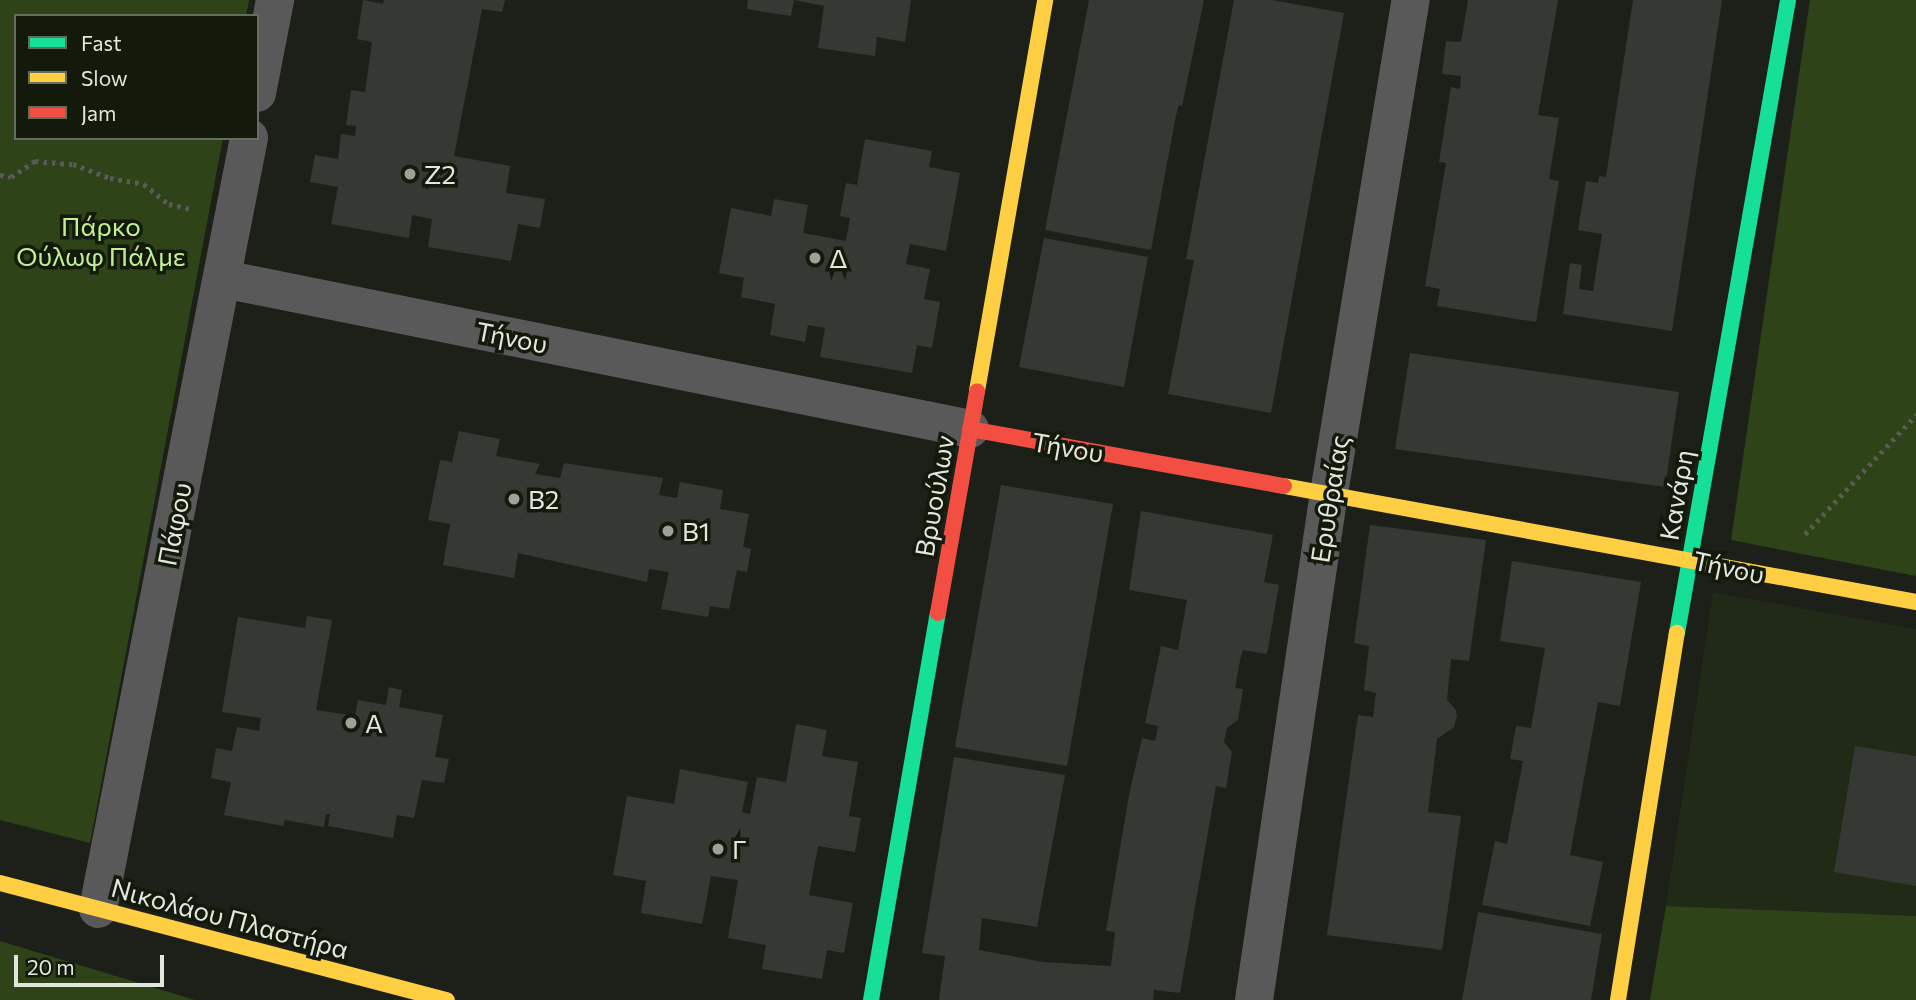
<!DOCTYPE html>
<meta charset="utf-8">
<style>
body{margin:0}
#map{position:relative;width:1916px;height:1000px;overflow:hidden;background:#1c2018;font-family:Commissioner,sans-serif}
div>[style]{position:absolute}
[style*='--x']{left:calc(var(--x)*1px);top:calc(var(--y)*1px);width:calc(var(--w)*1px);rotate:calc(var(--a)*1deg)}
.built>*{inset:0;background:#202a17}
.green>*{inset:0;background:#2f4319}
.building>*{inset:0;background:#363933}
.path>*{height:4.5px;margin-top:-2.25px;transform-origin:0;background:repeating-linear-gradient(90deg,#5a5b59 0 3.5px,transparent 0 8.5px)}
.street>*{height:38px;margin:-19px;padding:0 19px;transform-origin:19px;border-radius:19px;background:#5a595a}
.fast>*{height:16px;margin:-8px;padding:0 8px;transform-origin:8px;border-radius:8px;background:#16e098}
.slow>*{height:16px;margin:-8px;padding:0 8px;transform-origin:8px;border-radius:8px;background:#ffcf43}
.jam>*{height:16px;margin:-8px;padding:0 8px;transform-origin:8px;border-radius:8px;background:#f24e42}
.dots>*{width:19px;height:19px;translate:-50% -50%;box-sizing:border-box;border:4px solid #131a0c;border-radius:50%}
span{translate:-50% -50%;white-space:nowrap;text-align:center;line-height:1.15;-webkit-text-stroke:7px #131a0c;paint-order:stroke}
.poi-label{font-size:26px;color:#e2e7dd}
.left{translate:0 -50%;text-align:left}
.park-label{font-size:26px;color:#c1f091}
.street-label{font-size:26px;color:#e2e7dd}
.legend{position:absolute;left:14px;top:14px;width:245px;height:126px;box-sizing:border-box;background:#131a0c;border:2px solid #666c60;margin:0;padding:9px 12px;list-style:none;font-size:21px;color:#e2e7dd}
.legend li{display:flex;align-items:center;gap:14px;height:35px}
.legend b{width:35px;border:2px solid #666c60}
.scale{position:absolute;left:14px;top:955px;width:150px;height:32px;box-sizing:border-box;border:4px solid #e2e7dd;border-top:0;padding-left:9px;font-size:21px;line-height:24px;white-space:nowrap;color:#e2e7dd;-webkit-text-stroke:5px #131a0c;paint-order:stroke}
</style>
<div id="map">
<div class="built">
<div style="clip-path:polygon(1713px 592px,1916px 629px,1916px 916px,1666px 906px)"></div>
</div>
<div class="green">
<div style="clip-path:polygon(0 0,249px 0,246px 16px,16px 16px,16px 138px,223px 138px,90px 843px,0 820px)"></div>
<div style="clip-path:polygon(1810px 0,1916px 0,1916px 576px,1731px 540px)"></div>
<div style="clip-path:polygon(1666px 906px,1916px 916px,1916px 1000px,1650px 1000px)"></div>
<div style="clip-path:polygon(0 941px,195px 1000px,0 1000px)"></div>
</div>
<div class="building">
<div style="clip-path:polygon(363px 0,383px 4px,384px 0,505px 0,502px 12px,482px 9px,454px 156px,510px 166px,506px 193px,545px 199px,540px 228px,518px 224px,511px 261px,428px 247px,432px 219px,412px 215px,409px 238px,331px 224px,338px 187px,310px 182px,315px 155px,338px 159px,341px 134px,355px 136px,356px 126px,346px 125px,351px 90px,365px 92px,372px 42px,357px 39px)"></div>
<div style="clip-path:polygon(748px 0,794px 0,791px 16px,747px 9px)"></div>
<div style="clip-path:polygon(794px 0,911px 0,905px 42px,877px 37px,875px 56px,818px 48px,824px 6px)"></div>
<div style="clip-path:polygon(1089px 0,1204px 0,1182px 106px,1179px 105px,1176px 115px,1151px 250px,1045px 230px)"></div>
<div style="clip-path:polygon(1234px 0,1272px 0,1344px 13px,1271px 413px,1168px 394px,1194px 260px,1186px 259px)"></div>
<div style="clip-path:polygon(1468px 0,1558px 0,1538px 115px,1559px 118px,1549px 179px,1559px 181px,1536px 322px,1437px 306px,1440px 289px,1425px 286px,1446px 163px,1439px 162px,1451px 87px,1460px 89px,1461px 76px,1442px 74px,1446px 41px,1461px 42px)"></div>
<div style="clip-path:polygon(1633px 0,1722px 0,1672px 331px,1563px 314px,1570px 263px,1582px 265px,1579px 289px,1593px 291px,1602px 234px,1578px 230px,1586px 181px,1598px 183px,1599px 176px,1606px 177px)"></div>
<div style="clip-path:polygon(865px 139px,932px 151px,929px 167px,960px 173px,946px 251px,910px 244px,906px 264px,930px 269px,924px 299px,940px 302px,932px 348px,917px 345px,912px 373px,820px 357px,825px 328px,808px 325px,805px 342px,770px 335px,775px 304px,741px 297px,744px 278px,719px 273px,731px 208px,771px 216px,774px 199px,808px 205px,803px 233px,846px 241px,850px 218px,840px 216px,846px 183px,857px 185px)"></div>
<div style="clip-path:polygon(1044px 238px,1148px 257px,1124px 387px,1019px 367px)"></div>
<div style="clip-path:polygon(1410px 353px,1679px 392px,1665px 487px,1395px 449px)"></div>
<div style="clip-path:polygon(459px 431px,500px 439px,496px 456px,540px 464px,535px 474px,560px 478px,564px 463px,663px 478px,659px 495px,677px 498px,680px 482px,723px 490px,720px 509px,749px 514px,743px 547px,751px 549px,747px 572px,737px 570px,729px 609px,710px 606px,708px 617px,661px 609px,669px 572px,649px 569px,647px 582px,518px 553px,514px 578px,443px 565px,450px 524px,428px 520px,440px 460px,452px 462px)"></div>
<div style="clip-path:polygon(1001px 485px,1113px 504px,1067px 766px,955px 747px)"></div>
<div style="clip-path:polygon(1141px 511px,1273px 535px,1264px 582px,1279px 585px,1267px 654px,1243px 650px,1240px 660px,1235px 688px,1243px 689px,1238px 720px,1227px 728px,1224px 742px,1232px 752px,1226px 788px,1216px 786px,1180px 993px,1154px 990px,1153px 1000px,939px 1000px,945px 956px,922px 953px,954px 757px,1065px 775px,1037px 927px,982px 918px,979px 950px,1043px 962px,1111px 966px,1115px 932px,1106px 931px,1129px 795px,1142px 738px,1155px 741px,1158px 726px,1145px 723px,1161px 646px,1178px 650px,1187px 600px,1129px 590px)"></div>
<div style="clip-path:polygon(1370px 525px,1486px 540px,1469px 661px,1451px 659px,1447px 700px,1456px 710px,1457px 716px,1454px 727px,1437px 739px,1428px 812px,1461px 816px,1442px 950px,1327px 935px,1358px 715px,1373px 717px,1376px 693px,1364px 690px,1369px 646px,1354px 643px)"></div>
<div style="clip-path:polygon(1512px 561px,1641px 582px,1620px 706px,1598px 702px,1570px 855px,1603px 862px,1590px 926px,1482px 905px,1495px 841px,1507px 844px,1523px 761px,1510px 759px,1516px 726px,1531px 728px,1545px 648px,1500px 641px)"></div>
<div style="clip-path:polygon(307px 616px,332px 620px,316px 710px,355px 716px,358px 700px,386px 705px,389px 687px,402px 690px,399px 707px,443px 715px,435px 757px,449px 759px,444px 783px,422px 780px,414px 818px,397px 815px,393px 838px,328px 826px,330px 814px,326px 814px,324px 827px,285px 820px,283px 826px,224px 815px,231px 782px,211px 778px,216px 748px,232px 751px,237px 727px,259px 731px,261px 718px,222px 712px,238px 617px,305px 628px)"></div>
<div style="clip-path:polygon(796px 724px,827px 730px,822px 756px,858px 762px,849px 816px,861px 818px,855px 852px,818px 846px,809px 895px,853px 903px,844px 953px,827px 950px,822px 979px,762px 969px,766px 945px,728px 938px,738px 880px,711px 876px,702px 924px,641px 913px,646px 881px,613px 875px,627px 796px,674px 804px,680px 769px,748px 782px,742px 812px,750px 814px,757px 777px,786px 782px)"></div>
<div style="clip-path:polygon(1855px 746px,1916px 756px,1916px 886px,1834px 872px)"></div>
<div style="clip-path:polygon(1478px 912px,1602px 934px,1591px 1000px,1462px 1000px)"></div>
</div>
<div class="path">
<div style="--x:0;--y:175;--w:11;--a:10"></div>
<div style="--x:11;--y:177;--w:29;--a:-34"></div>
<div style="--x:35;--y:161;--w:38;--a:5"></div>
<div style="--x:73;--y:164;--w:40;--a:21"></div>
<div style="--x:110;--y:178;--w:35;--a:10"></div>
<div style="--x:144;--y:184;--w:32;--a:39"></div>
<div style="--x:169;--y:204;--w:23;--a:13"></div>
<div style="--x:1805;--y:534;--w:163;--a:-47"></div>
</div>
<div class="street">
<div style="--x:257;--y:93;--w:95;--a:-79"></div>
<div style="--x:223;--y:279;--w:762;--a:11.35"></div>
<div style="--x:98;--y:909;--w:786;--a:-78.92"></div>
<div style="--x:1254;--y:1000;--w:513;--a:-81.59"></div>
<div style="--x:1329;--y:493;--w:500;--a:-80.6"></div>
</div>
<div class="fast">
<div style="--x:1677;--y:633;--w:643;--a:-80.05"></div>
<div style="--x:871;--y:1000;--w:393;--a:-80.2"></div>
</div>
<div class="slow">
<div style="--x:977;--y:391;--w:397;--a:-80.1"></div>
<div style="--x:1284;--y:486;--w:643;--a:10.4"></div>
<div style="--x:0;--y:883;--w:462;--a:14.7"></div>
<div style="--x:1618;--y:1000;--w:372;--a:-80.9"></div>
</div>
<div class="jam">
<div style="--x:970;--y:429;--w:319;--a:10.3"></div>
<div style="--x:938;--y:613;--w:225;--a:-80"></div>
</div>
<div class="dots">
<div style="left:410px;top:174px;background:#9da198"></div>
<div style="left:815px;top:258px;background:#9da198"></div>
<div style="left:514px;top:499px;background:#9da198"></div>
<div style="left:668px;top:531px;background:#9da198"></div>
<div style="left:351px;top:723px;background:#9da198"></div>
<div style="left:718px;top:849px;background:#9da198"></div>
</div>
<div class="poi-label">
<span class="left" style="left:424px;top:174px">Ζ2</span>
<span class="left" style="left:829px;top:258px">Δ</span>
<span class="left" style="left:528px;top:499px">Β2</span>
<span class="left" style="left:682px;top:531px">Β1</span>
<span class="left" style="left:365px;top:723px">Α</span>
<span class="left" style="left:732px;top:849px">Γ</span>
</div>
<div class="park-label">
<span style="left:101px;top:241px">Πάρκο<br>Ούλωφ Πάλμε</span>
</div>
<div class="street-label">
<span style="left:512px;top:337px;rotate:11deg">Τήνου</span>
<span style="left:1068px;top:447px;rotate:10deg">Τήνου</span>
<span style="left:1676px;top:495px;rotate:-80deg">Κανάρη</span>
<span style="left:934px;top:496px;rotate:-80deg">Βρυούλων</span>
<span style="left:1329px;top:499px;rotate:-81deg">Ερυθραίας</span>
<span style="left:174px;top:524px;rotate:-79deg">Πάφου</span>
<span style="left:1729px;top:567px;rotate:12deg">Τήνου</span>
<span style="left:230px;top:918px;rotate:15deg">Νικολάου Πλαστήρα</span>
</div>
<ul class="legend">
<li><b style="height:9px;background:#16e098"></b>Fast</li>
<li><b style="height:9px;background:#ffcf43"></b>Slow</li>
<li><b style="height:9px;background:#f24e42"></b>Jam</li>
</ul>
<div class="scale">20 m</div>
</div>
